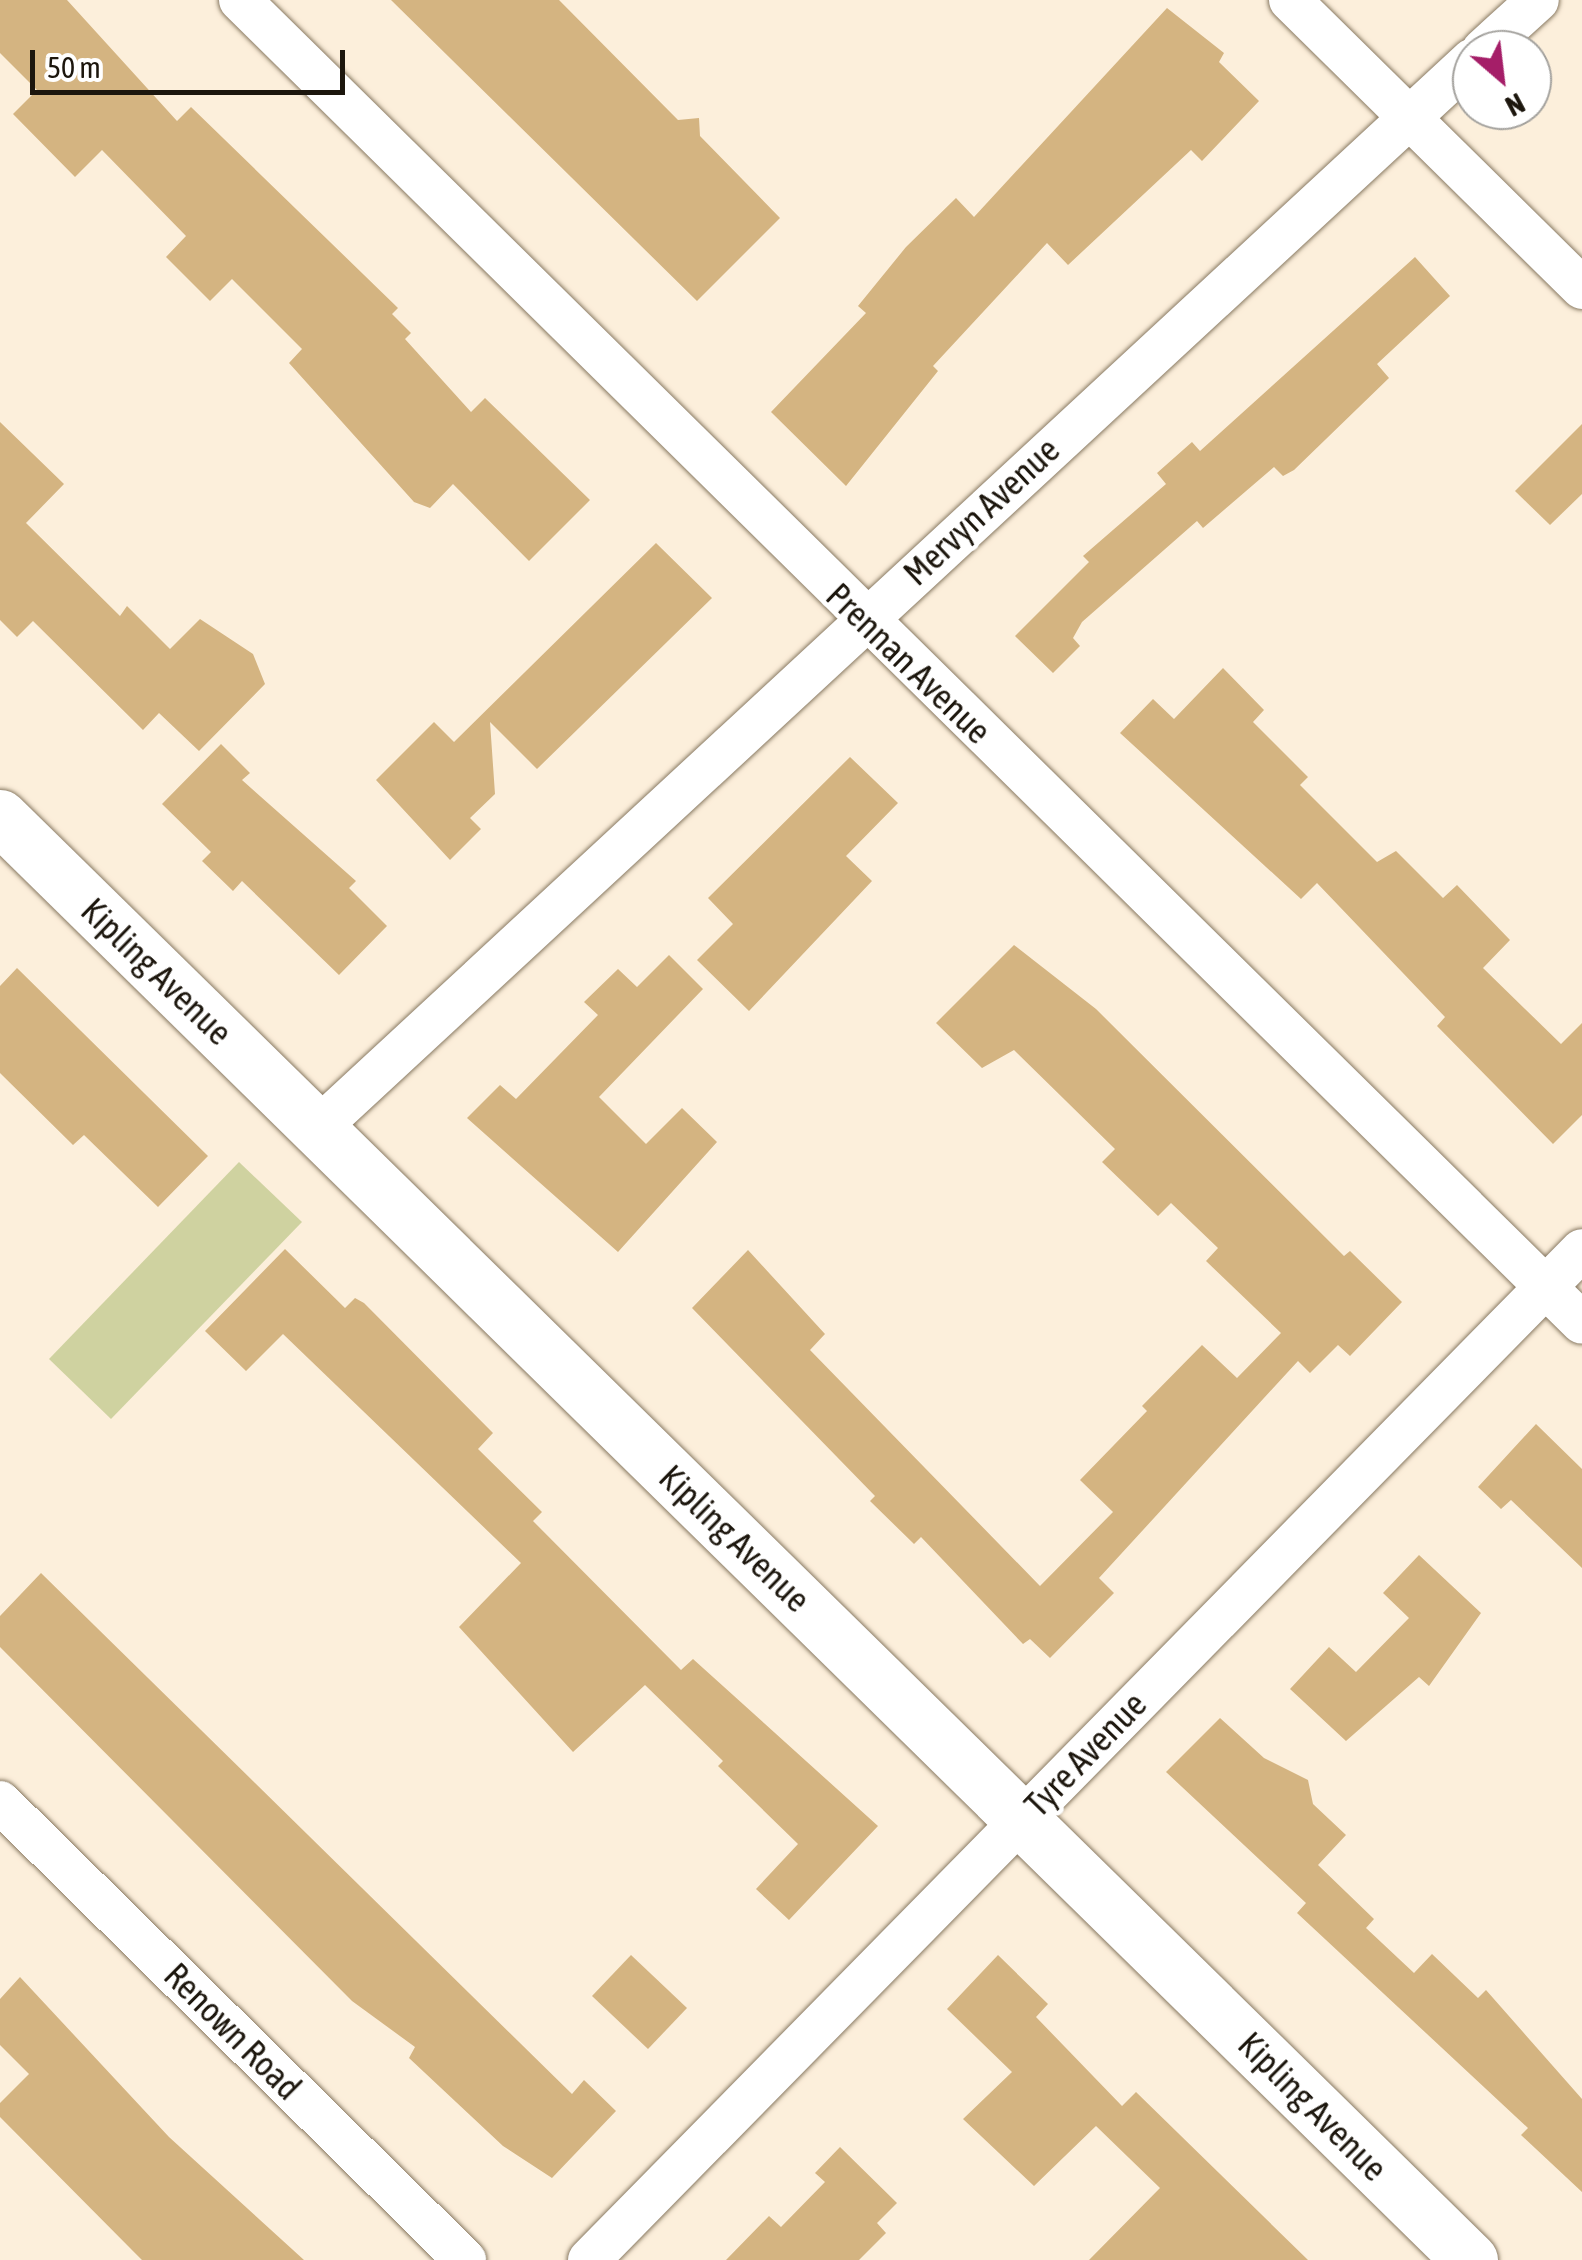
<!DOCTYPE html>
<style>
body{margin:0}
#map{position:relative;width:1582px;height:2260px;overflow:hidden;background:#fcefdb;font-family:"Asap Condensed",sans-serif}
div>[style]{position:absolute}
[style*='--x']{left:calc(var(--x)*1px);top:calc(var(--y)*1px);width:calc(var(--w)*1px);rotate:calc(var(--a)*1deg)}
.green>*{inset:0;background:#cfd2a0}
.building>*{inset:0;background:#d4b481}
.roads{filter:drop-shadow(0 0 2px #897a63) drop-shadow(0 0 2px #897a63)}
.street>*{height:42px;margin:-21px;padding:0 21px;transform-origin:21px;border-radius:21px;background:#fff}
.secondary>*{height:55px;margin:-27.5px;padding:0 27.5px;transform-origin:27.5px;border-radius:27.5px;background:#fff}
span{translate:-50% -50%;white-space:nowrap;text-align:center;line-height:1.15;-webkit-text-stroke:9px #fff;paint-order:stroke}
.street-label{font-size:35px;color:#1c160d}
.north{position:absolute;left:1452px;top:30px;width:100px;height:100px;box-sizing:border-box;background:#fff;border:2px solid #a4a29e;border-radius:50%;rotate:152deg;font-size:28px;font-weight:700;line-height:40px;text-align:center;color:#1c160d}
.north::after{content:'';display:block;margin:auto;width:35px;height:45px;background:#a51e68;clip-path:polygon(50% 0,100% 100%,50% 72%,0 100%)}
.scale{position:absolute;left:30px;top:50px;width:315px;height:45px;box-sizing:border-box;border:5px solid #1c160d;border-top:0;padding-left:12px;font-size:30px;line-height:35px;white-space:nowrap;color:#1c160d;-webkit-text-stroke:8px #fff;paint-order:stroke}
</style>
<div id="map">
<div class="green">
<div style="clip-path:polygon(239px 1162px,302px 1222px,111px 1419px,49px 1359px)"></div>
</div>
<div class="building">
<div style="clip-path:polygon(0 0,67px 0,177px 121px,191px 107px,398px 308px,392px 314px,411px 333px,405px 339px,471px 412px,485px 398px,590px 500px,529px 561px,453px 484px,430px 508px,414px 502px,289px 363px,302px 349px,232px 279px,210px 301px,166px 257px,186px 236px,102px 150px,75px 177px,13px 114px,37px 90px,0 53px)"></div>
<div style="clip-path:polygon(391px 0,559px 0,678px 120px,699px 118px,700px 136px,780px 218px,697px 301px)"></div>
<div style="clip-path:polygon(1167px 8px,1224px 53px,1219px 62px,1259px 101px,1202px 161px,1191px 150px,1068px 265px,1047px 243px,933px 366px,938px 371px,846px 486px,771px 412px,866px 313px,858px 306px,906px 247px,956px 198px,974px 217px)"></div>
<div style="clip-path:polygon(1415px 257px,1450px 296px,1377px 364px,1389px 378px,1294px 470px,1283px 476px,1274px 467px,1203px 528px,1197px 521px,1082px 622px,1073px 638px,1080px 646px,1053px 673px,1015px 636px,1089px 562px,1083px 556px,1166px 484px,1157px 473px,1192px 442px,1200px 451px)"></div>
<div style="clip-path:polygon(0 422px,64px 484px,26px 523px,120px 616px,127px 606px,170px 649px,200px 619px,253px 654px,265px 684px,199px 751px,159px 713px,143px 730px,33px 621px,17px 637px,0 620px)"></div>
<div style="clip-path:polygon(1582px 424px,1582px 494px,1550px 525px,1515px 491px)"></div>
<div style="clip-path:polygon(656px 543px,712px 598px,537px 769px,490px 722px,495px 794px,470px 818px,481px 829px,450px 860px,376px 780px,434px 722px,454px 742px)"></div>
<div style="clip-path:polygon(1223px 668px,1264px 710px,1253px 722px,1308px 777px,1300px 785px,1377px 862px,1396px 851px,1443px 898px,1457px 885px,1510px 940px,1483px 968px,1561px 1044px,1582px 1023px,1582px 1115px,1553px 1144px,1437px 1026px,1445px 1017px,1317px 883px,1301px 899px,1120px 733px,1153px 699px,1174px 719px)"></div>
<div style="clip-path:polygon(221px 744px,250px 773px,242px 780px,356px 881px,349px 888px,387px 926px,339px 975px,242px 881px,233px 891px,202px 861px,211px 852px,162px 804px)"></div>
<div style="clip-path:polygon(850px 757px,898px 803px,846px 856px,872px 881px,749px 1011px,697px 960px,733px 924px,708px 898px)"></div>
<div style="clip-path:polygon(1014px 945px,1096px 1009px,1344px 1256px,1350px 1251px,1402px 1302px,1350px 1356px,1338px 1345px,1310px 1373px,1298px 1361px,1099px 1578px,1114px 1593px,1050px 1658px,1030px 1639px,1023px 1644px,921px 1537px,914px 1544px,870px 1501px,875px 1496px,692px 1308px,748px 1250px,825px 1334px,810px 1350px,1040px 1586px,1113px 1512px,1080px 1480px,1147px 1411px,1142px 1406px,1202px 1345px,1237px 1378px,1281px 1333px,1206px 1261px,1218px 1248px,1171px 1203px,1158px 1216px,1102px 1162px,1115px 1149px,1014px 1050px,982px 1068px,936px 1023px)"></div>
<div style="clip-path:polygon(669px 955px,703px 989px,599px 1097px,646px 1144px,682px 1108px,717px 1142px,618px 1252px,467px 1118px,500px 1085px,516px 1099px,598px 1015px,584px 1002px,618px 969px,637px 987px)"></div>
<div style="clip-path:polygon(17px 968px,208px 1156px,158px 1207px,84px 1135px,73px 1145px,0 1073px,0 986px)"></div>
<div style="clip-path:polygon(285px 1249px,345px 1308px,355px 1298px,364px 1303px,493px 1433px,478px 1449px,542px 1512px,533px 1521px,681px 1670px,693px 1659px,878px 1826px,789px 1920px,756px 1889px,798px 1844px,718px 1766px,723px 1761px,645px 1685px,573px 1752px,459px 1627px,521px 1563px,283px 1334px,246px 1371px,205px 1331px)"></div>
<div style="clip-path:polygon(1536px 1424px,1582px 1469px,1582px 1568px,1511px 1500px,1501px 1509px,1478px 1487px)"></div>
<div style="clip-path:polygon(1419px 1555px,1481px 1613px,1429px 1686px,1419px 1677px,1346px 1741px,1290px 1689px,1329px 1647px,1356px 1672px,1409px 1618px,1383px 1593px)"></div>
<div style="clip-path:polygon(41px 1573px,572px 2094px,584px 2080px,616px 2111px,552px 2178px,503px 2146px,409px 2058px,415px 2047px,352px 2001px,0 1647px,0 1616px)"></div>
<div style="clip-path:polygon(1220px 1718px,1264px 1758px,1308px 1780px,1313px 1804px,1346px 1835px,1318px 1865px,1374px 1919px,1366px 1928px,1414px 1973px,1432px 1954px,1478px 1998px,1486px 1990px,1582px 2099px,1582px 2192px,1521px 2135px,1528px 2128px,1297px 1913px,1306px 1903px,1166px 1772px)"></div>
<div style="clip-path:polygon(631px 1955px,687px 2008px,648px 2049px,592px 1996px)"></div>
<div style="clip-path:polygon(998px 1955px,1048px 2004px,1036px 2017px,1122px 2106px,1136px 2092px,1308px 2260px,1089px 2260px,1160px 2188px,1096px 2126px,1034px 2186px,963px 2119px,1012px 2072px,947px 2009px)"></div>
<div style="clip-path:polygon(20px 1977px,169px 2137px,304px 2260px,142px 2260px,130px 2248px,0 2117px,0 2103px,29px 2074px,0 2045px,0 1999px)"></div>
<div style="clip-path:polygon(840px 2147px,897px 2203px,877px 2223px,886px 2233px,859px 2260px,726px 2260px,769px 2216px,781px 2227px,825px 2182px,815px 2173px)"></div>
</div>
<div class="roads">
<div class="street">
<div style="--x:240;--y:0;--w:1884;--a:44.59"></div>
<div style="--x:1290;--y:0;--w:410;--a:44.6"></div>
<div style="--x:1483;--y:50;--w:74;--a:-42.3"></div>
<div style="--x:317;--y:1129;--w:1574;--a:-42.79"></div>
<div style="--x:0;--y:1802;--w:653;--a:44.57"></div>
<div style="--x:589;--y:2260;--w:1416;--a:-45.49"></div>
</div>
<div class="secondary">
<div style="--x:0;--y:817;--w:2060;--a:44.47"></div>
</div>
</div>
<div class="street-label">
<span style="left:981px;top:511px;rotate:-43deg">Mervyn Avenue</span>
<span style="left:909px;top:663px;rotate:44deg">Prennan Avenue</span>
<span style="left:157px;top:971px;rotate:44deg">Kipling Avenue</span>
<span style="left:735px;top:1538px;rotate:44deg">Kipling Avenue</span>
<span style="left:1085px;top:1754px;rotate:-46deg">Tyre Avenue</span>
<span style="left:233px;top:2031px;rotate:45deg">Renown Road</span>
<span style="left:1313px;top:2106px;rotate:45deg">Kipling Avenue</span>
</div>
<div class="north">N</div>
<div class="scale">50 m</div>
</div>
